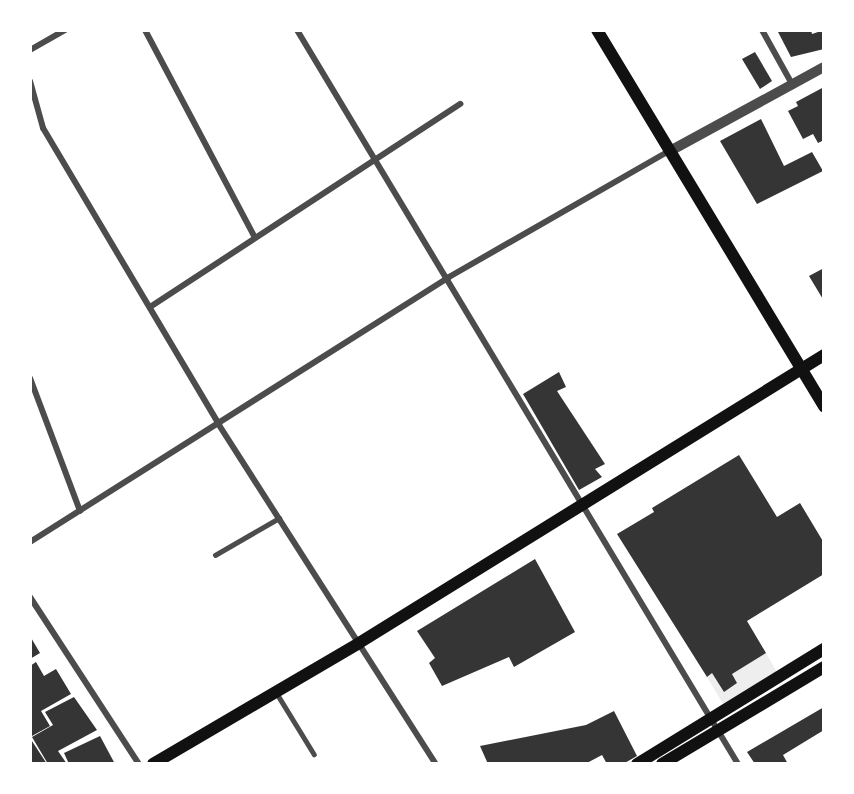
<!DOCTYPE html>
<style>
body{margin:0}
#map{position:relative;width:854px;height:794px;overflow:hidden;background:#fff;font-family:Karla,sans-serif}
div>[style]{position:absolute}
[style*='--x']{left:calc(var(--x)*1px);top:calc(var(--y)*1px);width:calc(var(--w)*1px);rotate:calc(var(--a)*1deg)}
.green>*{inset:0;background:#eee}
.building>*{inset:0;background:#353535}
.service>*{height:4.5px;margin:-2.25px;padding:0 2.25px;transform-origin:2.25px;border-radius:2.25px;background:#4c4c4c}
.minor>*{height:6px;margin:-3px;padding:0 3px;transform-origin:3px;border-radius:3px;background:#4c4c4c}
.tertiary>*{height:10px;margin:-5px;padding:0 5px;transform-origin:5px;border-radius:5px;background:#4c4c4c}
.secondary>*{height:12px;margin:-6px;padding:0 6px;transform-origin:6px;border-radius:6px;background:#111}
span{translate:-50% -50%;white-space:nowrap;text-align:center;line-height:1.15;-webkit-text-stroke:6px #fff;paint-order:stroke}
.frame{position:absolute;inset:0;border:32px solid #fff;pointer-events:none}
</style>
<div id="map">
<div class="green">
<div style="clip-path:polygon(766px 653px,777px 672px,723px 704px,707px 677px,712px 673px,724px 691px,737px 683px,732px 674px)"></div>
</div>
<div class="building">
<div style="clip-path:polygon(777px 30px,811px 30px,812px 34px,824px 30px,824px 49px,791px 57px)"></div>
<div style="clip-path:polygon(755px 52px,772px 81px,760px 89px,742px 59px)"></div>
<div style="clip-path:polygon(824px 87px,824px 140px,818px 143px,813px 134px,803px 139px,788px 111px,798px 106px,796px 102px)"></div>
<div style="clip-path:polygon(761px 119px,784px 166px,812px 152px,823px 171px,757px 204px,720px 141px)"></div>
<div style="clip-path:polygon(824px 268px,824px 301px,809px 276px)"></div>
<div style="clip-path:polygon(559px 372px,566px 387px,557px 391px,605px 464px,595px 469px,602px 477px,579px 490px,523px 394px)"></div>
<div style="clip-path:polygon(739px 455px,777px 517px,800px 503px,824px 543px,824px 574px,747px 621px,766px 653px,732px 674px,737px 683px,724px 692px,712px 673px,707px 677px,617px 534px,654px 512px,652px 508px)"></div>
<div style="clip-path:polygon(535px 559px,575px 632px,514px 667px,509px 657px,442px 686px,429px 663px,435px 658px,417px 631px)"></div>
<div style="clip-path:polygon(30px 636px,40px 653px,30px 659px)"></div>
<div style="clip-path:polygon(36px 662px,44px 676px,56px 669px,71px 694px,41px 711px,50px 726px,32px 736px,30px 666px)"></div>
<div style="clip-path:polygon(74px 697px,97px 730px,58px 751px,67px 764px,48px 764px,32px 737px,53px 725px,45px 712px)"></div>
<div style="clip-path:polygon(824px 707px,824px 730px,783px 755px,788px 764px,755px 764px,747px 752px)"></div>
<div style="clip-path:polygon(614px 711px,637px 756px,623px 764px,607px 764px,602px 755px,585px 764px,488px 764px,480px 746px,586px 725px)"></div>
<div style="clip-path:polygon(100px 736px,115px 764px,69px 764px,64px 753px)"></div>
<div style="clip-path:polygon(30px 738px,47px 764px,30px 764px)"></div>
</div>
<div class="service">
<div style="--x:215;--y:555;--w:74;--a:-30"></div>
<div style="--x:276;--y:692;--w:73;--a:58.5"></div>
</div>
<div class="minor">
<div style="--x:145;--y:30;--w:233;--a:62.1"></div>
<div style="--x:297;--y:30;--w:856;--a:59"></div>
<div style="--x:762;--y:30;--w:62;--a:60.9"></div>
<div style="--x:30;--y:50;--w:40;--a:-29.7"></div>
<div style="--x:30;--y:81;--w:49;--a:74.5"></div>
<div style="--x:43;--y:128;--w:345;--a:59.3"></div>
<div style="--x:219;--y:425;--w:403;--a:57.4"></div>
<div style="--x:150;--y:307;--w:371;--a:-33.2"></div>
<div style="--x:30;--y:378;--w:142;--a:69.4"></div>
<div style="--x:30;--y:542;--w:496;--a:-32.3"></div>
<div style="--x:449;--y:277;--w:254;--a:-29.8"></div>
<div style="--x:30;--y:597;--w:199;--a:56.9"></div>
</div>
<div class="tertiary">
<div style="--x:670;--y:151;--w:175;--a:-28.6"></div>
</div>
<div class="secondary">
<div style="--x:597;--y:30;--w:440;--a:58.9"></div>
<div style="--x:153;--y:764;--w:239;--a:-30.4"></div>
<div style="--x:359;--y:643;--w:547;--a:-31.77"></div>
<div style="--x:637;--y:764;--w:220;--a:-31.6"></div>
<div style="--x:662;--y:764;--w:189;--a:-30.9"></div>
</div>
<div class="frame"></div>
</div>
